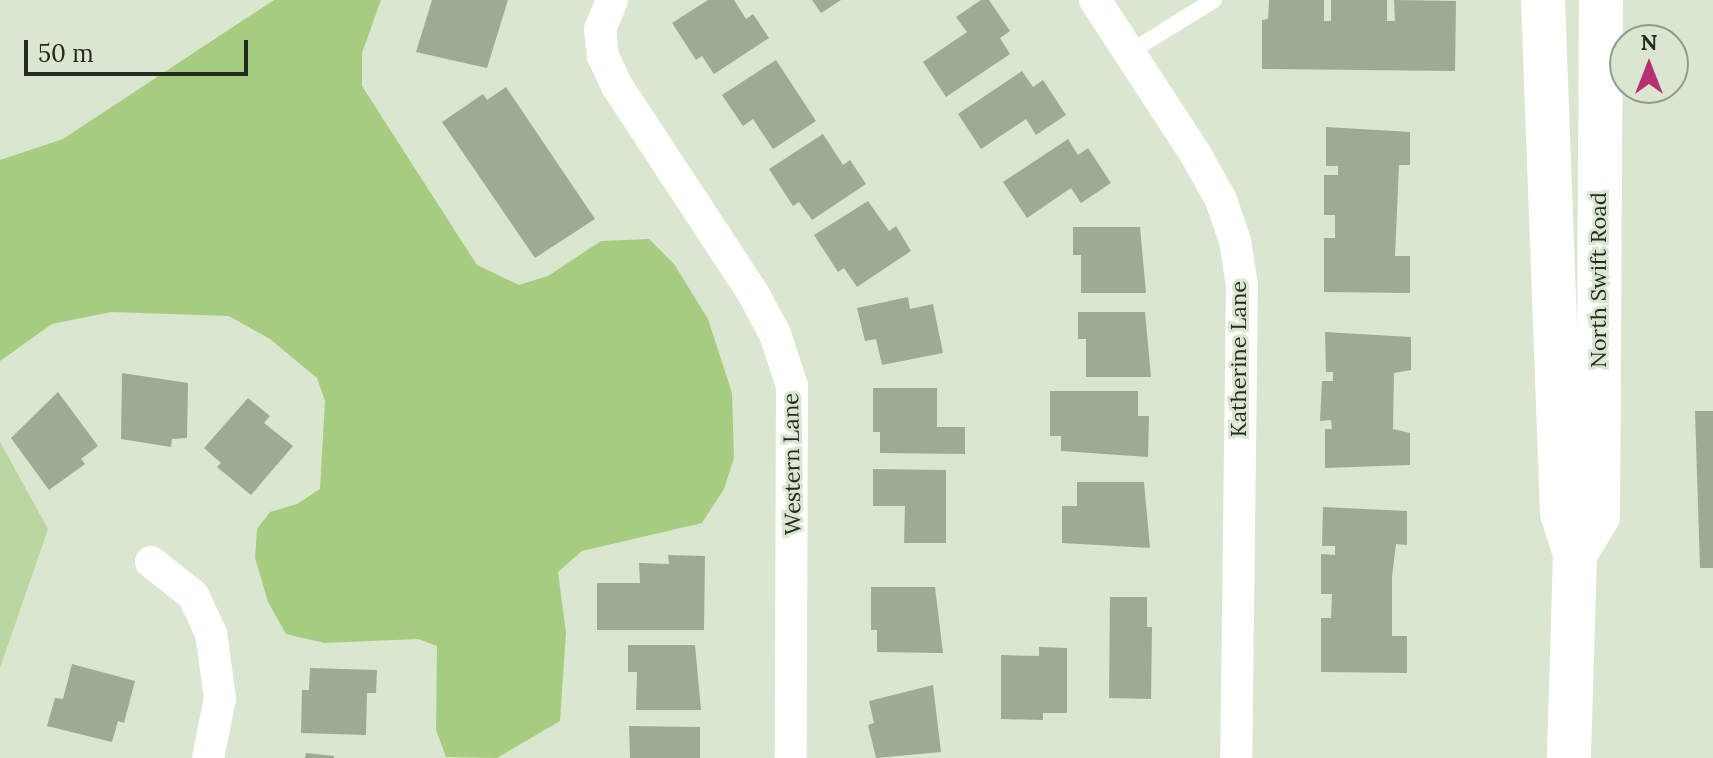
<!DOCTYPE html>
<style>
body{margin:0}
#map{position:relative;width:1713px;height:758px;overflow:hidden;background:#dae6cf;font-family:Lora,serif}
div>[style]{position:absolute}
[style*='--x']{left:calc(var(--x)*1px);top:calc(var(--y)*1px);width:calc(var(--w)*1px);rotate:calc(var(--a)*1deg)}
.green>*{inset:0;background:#b9d5a0}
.water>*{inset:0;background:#a6cd7f}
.building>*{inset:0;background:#9eaa94}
.lane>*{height:16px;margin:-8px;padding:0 8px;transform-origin:8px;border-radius:8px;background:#fff}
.street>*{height:32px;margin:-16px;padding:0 16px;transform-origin:16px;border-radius:16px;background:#fff}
.secondary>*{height:44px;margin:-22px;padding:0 22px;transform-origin:22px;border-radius:22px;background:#fff}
span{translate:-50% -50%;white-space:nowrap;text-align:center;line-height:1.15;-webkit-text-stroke:6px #dae6cf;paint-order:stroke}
.street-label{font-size:22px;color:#262b22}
.north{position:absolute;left:1609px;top:24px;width:80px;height:80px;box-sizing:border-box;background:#dae6cf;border:2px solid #929b8a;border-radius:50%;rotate:0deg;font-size:22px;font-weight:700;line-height:32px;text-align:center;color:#262b22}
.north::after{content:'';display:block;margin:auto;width:28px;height:36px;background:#b73071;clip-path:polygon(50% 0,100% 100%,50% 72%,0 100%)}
.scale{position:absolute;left:24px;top:40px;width:224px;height:36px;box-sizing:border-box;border:4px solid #262b22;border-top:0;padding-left:10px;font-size:24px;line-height:28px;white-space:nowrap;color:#262b22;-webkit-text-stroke:6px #dae6cf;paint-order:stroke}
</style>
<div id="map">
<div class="green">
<div style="clip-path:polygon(0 442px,48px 529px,0 668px)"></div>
</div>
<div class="water">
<div style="clip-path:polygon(274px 0,381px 0,362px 53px,362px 86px,477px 265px,519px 285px,548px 276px,601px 241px,649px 239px,674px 264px,708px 319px,732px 393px,734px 458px,724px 489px,702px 523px,582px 551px,558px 572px,566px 633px,560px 721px,497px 758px,446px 757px,436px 730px,437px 646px,418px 639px,324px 643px,286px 634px,268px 602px,255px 558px,257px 529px,270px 512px,297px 504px,320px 489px,325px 401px,317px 378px,270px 339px,229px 316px,111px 312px,52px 324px,0 361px,0 160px,63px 139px)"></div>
</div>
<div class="building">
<div style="clip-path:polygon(432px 0,508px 0,487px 68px,416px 52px)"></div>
<div style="clip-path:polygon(708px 0,734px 0,746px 19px,753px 14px,769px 38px,714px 74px,702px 56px,696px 60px,672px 23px)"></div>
<div style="clip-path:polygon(812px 0,841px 0,821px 13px)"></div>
<div style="clip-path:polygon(981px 0,989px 0,1010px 31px,1000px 38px,1010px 54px,946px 97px,923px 62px,967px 32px,956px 17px)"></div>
<div style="clip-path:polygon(1269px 0,1324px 0,1324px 21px,1331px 21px,1331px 0,1387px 0,1387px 21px,1395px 21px,1394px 0,1456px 1px,1455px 71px,1262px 69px,1262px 20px,1268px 19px)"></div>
<div style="clip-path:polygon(776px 60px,816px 121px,773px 149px,753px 119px,743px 126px,722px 95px)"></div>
<div style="clip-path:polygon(1022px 71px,1033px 87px,1043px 80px,1066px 115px,1036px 135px,1026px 119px,981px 149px,958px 114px)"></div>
<div style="clip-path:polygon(506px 87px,595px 219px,535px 258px,442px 122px,483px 94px,487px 100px)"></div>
<div style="clip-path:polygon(1326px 127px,1410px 132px,1410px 165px,1399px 165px,1395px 256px,1410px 256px,1410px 293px,1324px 292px,1324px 238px,1335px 238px,1335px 215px,1324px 215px,1324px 175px,1338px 175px,1338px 166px,1326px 166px)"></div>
<div style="clip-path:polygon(823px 134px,843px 165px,850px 160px,866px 184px,812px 220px,799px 202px,793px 206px,769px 169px)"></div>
<div style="clip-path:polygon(1068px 139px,1078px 155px,1088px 148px,1111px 183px,1081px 203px,1071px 188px,1027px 218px,1003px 182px)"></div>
<div style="clip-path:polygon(868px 201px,889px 231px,896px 226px,911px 251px,857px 287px,844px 268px,838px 272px,814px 235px)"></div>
<div style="clip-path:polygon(1073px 227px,1140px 227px,1146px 293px,1081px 293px,1081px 255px,1073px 255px)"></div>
<div style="clip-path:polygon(908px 297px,910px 309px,933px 304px,943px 353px,882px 365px,876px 339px,865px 341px,857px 308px)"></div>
<div style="clip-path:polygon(1078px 312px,1145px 312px,1151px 377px,1086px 377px,1086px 339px,1078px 339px)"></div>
<div style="clip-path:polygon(1325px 332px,1411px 337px,1411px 370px,1394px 373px,1393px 429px,1410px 433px,1410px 465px,1325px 468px,1325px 429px,1332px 429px,1331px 420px,1320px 421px,1322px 381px,1333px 381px,1333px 372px,1326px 372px)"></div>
<div style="clip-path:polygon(122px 373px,188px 383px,187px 438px,172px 439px,171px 447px,121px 439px)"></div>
<div style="clip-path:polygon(873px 388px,937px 388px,937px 427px,965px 427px,965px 454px,880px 453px,880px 432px,873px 432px)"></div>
<div style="clip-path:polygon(1050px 391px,1138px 391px,1138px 416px,1149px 416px,1148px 457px,1061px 451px,1061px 436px,1050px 436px)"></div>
<div style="clip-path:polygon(58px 392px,98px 446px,81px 459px,85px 464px,49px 490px,11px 438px)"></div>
<div style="clip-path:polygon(248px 398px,270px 416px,264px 423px,293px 446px,251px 495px,217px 467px,221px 463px,204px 448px)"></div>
<div style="clip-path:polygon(1695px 411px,1713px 411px,1713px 568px,1700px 568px)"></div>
<div style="clip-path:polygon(873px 469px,946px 470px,946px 543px,904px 543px,905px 506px,873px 506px)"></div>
<div style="clip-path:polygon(1077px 482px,1144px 482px,1150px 548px,1062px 543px,1062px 506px,1077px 506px)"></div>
<div style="clip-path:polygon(1323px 507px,1407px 511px,1407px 545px,1396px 544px,1392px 577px,1392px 636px,1407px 636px,1407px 673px,1321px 672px,1321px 618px,1331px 618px,1332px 594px,1321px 594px,1321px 554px,1335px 555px,1335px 546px,1322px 546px)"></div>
<div style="clip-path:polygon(668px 555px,705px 556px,704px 630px,597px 630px,597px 583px,640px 583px,639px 563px,669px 564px)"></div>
<div style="clip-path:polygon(871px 587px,935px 587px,943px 653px,877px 652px,877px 630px,871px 630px)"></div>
<div style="clip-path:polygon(1110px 597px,1147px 597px,1147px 627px,1152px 627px,1151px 699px,1109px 698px)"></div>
<div style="clip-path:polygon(628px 645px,695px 645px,701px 710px,636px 710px,637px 672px,628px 672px)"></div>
<div style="clip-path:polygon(1039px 647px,1067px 648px,1067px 713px,1043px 713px,1043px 720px,1001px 719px,1001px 655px,1039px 656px)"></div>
<div style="clip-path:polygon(72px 664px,135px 681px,124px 723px,118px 721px,112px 742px,47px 726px,55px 698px,63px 699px)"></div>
<div style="clip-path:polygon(310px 668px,377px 670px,376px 693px,367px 693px,366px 735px,301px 733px,302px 690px,309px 690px)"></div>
<div style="clip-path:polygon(933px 685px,941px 752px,876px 758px,868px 725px,874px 723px,869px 701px)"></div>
<div style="clip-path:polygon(629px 726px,700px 727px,700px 758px,630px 758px)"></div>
<div style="clip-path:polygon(306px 753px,334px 756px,334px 758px,305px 758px)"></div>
</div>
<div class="lane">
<div style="--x:1130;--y:52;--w:99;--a:-31.8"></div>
</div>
<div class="street">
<div style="--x:612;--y:0;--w:31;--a:112"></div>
<div style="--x:600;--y:29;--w:27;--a:84"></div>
<div style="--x:603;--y:56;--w:33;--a:65"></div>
<div style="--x:617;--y:86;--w:248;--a:56.7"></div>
<div style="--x:753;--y:293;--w:47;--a:61.8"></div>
<div style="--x:775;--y:334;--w:55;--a:71.9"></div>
<div style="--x:792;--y:386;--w:372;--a:90.2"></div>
<div style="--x:1095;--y:0;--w:185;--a:56.9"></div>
<div style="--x:1196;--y:155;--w:51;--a:60.9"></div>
<div style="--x:1221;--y:200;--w:43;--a:71.1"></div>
<div style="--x:1235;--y:241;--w:45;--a:81"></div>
<div style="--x:1242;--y:285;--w:473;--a:90.7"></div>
<div style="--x:151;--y:562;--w:53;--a:38.2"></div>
<div style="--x:193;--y:595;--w:42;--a:64.7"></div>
<div style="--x:211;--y:633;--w:66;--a:82.1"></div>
<div style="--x:220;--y:698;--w:61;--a:101.3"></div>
</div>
<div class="secondary">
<div style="--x:1543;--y:0;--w:513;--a:87.88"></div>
<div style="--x:1562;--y:513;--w:43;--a:72.4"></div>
<div style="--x:1575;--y:554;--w:204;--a:91.7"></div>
<div style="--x:1575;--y:554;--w:44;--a:-58.8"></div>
<div style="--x:1598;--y:516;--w:516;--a:-89.67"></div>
</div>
<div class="street-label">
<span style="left:1599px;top:280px;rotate:-90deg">North Swift Road</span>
<span style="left:1239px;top:359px;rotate:-90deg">Katherine Lane</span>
<span style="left:792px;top:464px;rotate:-91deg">Western Lane</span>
</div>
<div class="north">N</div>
<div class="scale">50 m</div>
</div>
